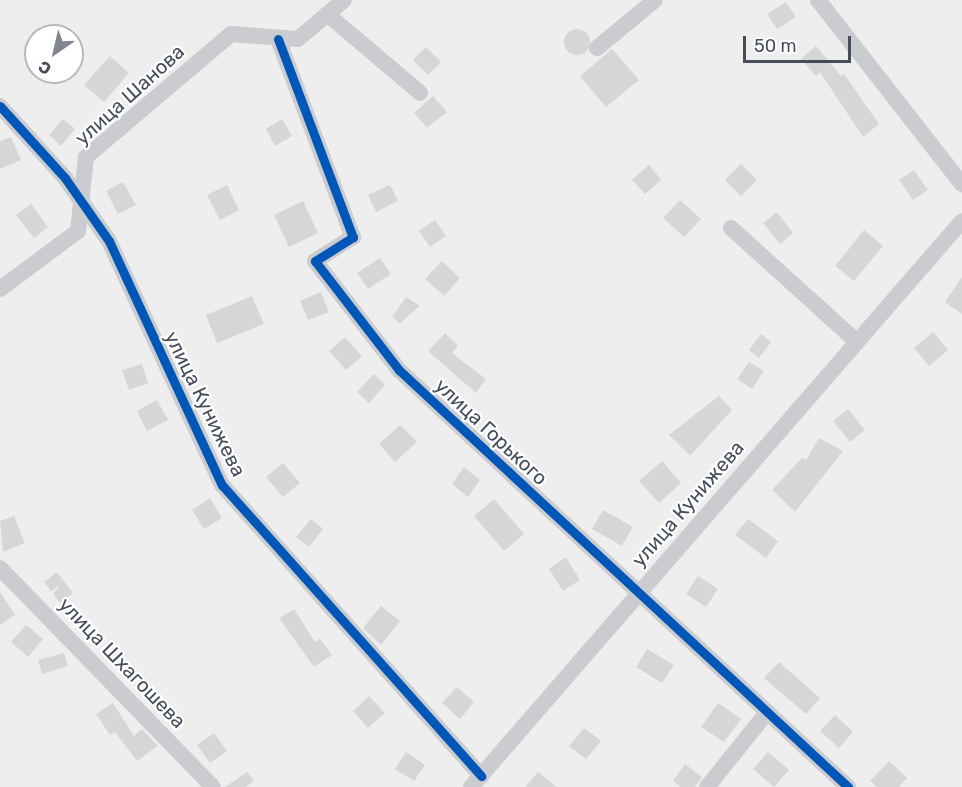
<!DOCTYPE html>
<meta charset="utf-8">
<style>
body{margin:0}
#map{position:relative;width:962px;height:787px;overflow:hidden;background:#efeeee;font-family:Rubik,sans-serif}
div>[style]{position:absolute}
[style*='--x']{left:calc(var(--x)*1px);top:calc(var(--y)*1px);width:calc(var(--w)*1px);rotate:calc(var(--a)*1deg)}
.building>*{inset:0;background:#d6d6d9}
.round{border-radius:50%}
.minor>*{height:16px;margin:-8px;padding:0 8px;transform-origin:8px;border-radius:8px;background:#cacccf}
.cycleway>*{height:9px;margin:-4.5px;padding:0 4.5px;transform-origin:4.5px;border-radius:4.5px;background:#0057b8}
span{translate:-50% -50%;white-space:nowrap;text-align:center;line-height:1.15;-webkit-text-stroke:4.5px #fff;paint-order:stroke}
.street-label{font-size:20px;color:#454d5a}
.north{position:absolute;left:24px;top:24px;width:60px;height:60px;box-sizing:border-box;background:#fff;border:2px solid #b5b8bd;border-radius:50%;rotate:214deg;font-size:16px;font-weight:700;line-height:24px;text-align:center;color:#454d5a}
.north::after{content:'';display:block;margin:auto;width:21px;height:27px;background:#80858e;clip-path:polygon(50% 0,100% 100%,50% 72%,0 100%)}
.scale{position:absolute;left:743px;top:36px;width:108px;height:27px;box-sizing:border-box;border:3px solid #454d5a;border-top:0;padding-left:8px;font-size:18px;line-height:21px;white-space:nowrap;color:#454d5a;-webkit-text-stroke:4px #fff;paint-order:stroke}
</style>
<div id="map">
<div class="building">
<div style="clip-path:polygon(786px 2px,796px 17px,777px 29px,767px 14px)"></div>
<div class="round" style="left:564px;top:29px;width:26px;height:26px"></div>
<div style="clip-path:polygon(816px 46px,841px 76px,844px 74px,879px 124px,863px 137px,820px 72px,816px 76px,801px 59px)"></div>
<div style="clip-path:polygon(426px 47px,441px 62px,428px 75px,413px 60px)"></div>
<div style="clip-path:polygon(612px 49px,639px 80px,606px 107px,580px 76px)"></div>
<div style="clip-path:polygon(110px 56px,129px 73px,104px 102px,84px 85px)"></div>
<div style="clip-path:polygon(433px 96px,447px 112px,427px 128px,414px 113px)"></div>
<div style="clip-path:polygon(63px 119px,75px 129px,61px 146px,49px 135px)"></div>
<div style="clip-path:polygon(282px 119px,292px 136px,275px 146px,266px 129px)"></div>
<div style="clip-path:polygon(11px 137px,21px 160px,0 169px,0 141px)"></div>
<div style="clip-path:polygon(741px 164px,757px 180px,741px 196px,725px 180px)"></div>
<div style="clip-path:polygon(649px 165px,661px 180px,645px 194px,632px 180px)"></div>
<div style="clip-path:polygon(914px 170px,928px 190px,913px 200px,899px 180px)"></div>
<div style="clip-path:polygon(123px 182px,136px 205px,118px 214px,106px 191px)"></div>
<div style="clip-path:polygon(227px 185px,239px 210px,220px 220px,207px 195px)"></div>
<div style="clip-path:polygon(390px 185px,398px 201px,376px 212px,368px 195px)"></div>
<div style="clip-path:polygon(680px 200px,701px 219px,684px 237px,663px 218px)"></div>
<div style="clip-path:polygon(303px 201px,318px 233px,289px 247px,274px 215px)"></div>
<div style="clip-path:polygon(31px 204px,48px 227px,34px 238px,16px 215px)"></div>
<div style="clip-path:polygon(777px 212px,793px 233px,780px 244px,763px 223px)"></div>
<div style="clip-path:polygon(435px 220px,446px 236px,430px 247px,419px 231px)"></div>
<div style="clip-path:polygon(864px 230px,883px 246px,854px 281px,835px 266px)"></div>
<div style="clip-path:polygon(380px 258px,391px 274px,368px 289px,357px 273px)"></div>
<div style="clip-path:polygon(442px 261px,460px 278px,444px 296px,425px 279px)"></div>
<div style="clip-path:polygon(962px 277px,962px 314px,945px 302px)"></div>
<div style="clip-path:polygon(321px 292px,329px 312px,308px 320px,300px 301px)"></div>
<div style="clip-path:polygon(252px 296px,264px 324px,217px 343px,206px 315px)"></div>
<div style="clip-path:polygon(406px 297px,420px 306px,400px 323px,392px 317px)"></div>
<div style="clip-path:polygon(933px 332px,948px 350px,929px 366px,914px 348px)"></div>
<div style="clip-path:polygon(445px 333px,458px 346px,452px 353px,486px 379px,476px 393px,428px 351px)"></div>
<div style="clip-path:polygon(761px 334px,771px 342px,759px 358px,749px 350px)"></div>
<div style="clip-path:polygon(345px 337px,362px 356px,346px 370px,329px 351px)"></div>
<div style="clip-path:polygon(749px 362px,764px 371px,752px 389px,737px 379px)"></div>
<div style="clip-path:polygon(142px 364px,148px 383px,129px 390px,122px 370px)"></div>
<div style="clip-path:polygon(374px 374px,385px 385px,369px 403px,357px 392px)"></div>
<div style="clip-path:polygon(719px 396px,732px 410px,690px 456px,669px 435px)"></div>
<div style="clip-path:polygon(157px 400px,168px 420px,147px 431px,137px 411px)"></div>
<div style="clip-path:polygon(848px 409px,865px 430px,850px 442px,833px 421px)"></div>
<div style="clip-path:polygon(400px 425px,417px 442px,395px 462px,379px 444px)"></div>
<div style="clip-path:polygon(819px 438px,843px 451px,795px 512px,772px 490px,802px 458px,806px 460px)"></div>
<div style="clip-path:polygon(662px 461px,681px 483px,659px 503px,639px 481px)"></div>
<div style="clip-path:polygon(283px 463px,300px 483px,283px 497px,266px 477px)"></div>
<div style="clip-path:polygon(464px 467px,480px 480px,468px 497px,452px 484px)"></div>
<div style="clip-path:polygon(210px 498px,222px 518px,204px 529px,192px 510px)"></div>
<div style="clip-path:polygon(494px 499px,524px 534px,504px 551px,474px 516px)"></div>
<div style="clip-path:polygon(603px 510px,633px 527px,622px 546px,592px 529px)"></div>
<div style="clip-path:polygon(14px 516px,25px 543px,3px 552px,0 521px)"></div>
<div style="clip-path:polygon(311px 519px,323px 529px,309px 547px,296px 537px)"></div>
<div style="clip-path:polygon(748px 519px,778px 541px,766px 558px,735px 535px)"></div>
<div style="clip-path:polygon(566px 557px,580px 580px,563px 591px,549px 569px)"></div>
<div style="clip-path:polygon(57px 572px,73px 593px,60px 603px,53px 594px,61px 584px,51px 591px,44px 582px)"></div>
<div style="clip-path:polygon(698px 576px,718px 589px,706px 607px,686px 594px)"></div>
<div style="clip-path:polygon(0 592px,15px 615px,0 625px)"></div>
<div style="clip-path:polygon(381px 606px,400px 621px,381px 645px,363px 628px)"></div>
<div style="clip-path:polygon(294px 609px,315px 642px,320px 639px,332px 655px,314px 667px,279px 618px)"></div>
<div style="clip-path:polygon(26px 625px,43px 639px,28px 657px,11px 642px)"></div>
<div style="clip-path:polygon(647px 649px,674px 665px,662px 683px,636px 667px)"></div>
<div style="clip-path:polygon(64px 653px,68px 666px,42px 674px,38px 660px)"></div>
<div style="clip-path:polygon(779px 662px,820px 698px,806px 714px,764px 678px)"></div>
<div style="clip-path:polygon(457px 687px,474px 702px,460px 719px,442px 703px)"></div>
<div style="clip-path:polygon(369px 696px,385px 713px,368px 728px,353px 711px)"></div>
<div style="clip-path:polygon(113px 703px,134px 736px,142px 729px,158px 746px,137px 761px,115px 732px,110px 735px,96px 714px)"></div>
<div style="clip-path:polygon(718px 703px,741px 719px,724px 742px,701px 727px)"></div>
<div style="clip-path:polygon(835px 715px,853px 732px,839px 748px,820px 731px)"></div>
<div style="clip-path:polygon(584px 728px,601px 741px,586px 759px,569px 746px)"></div>
<div style="clip-path:polygon(214px 733px,227px 751px,210px 763px,197px 745px)"></div>
<div style="clip-path:polygon(406px 752px,425px 765px,414px 781px,395px 769px)"></div>
<div style="clip-path:polygon(768px 752px,789px 770px,774px 787px,753px 769px)"></div>
<div style="clip-path:polygon(889px 761px,907px 778px,899px 787px,877px 787px,870px 781px)"></div>
<div style="clip-path:polygon(685px 764px,702px 777px,695px 787px,681px 787px,673px 781px)"></div>
<div style="clip-path:polygon(247px 772px,254px 781px,245px 787px,225px 787px)"></div>
<div style="clip-path:polygon(538px 772px,557px 787px,525px 787px)"></div>
</div>
<div class="minor">
<div style="--x:818;--y:0;--w:234;--a:52"></div>
<div style="--x:327;--y:14;--w:122;--a:40.3"></div>
<div style="--x:278;--y:39;--w:212;--a:69.3"></div>
<div style="--x:353;--y:237;--w:45;--a:147.7"></div>
<div style="--x:315;--y:261;--w:138;--a:52.4"></div>
<div style="--x:399;--y:370;--w:613;--a:42.88"></div>
<div style="--x:597;--y:48;--w:75;--a:-39.6"></div>
<div style="--x:0;--y:106;--w:97;--a:47.9"></div>
<div style="--x:65;--y:178;--w:77;--a:55.1"></div>
<div style="--x:109;--y:241;--w:269;--a:65.2"></div>
<div style="--x:222;--y:485;--w:390;--a:48.3"></div>
<div style="--x:731;--y:228;--w:169;--a:42.1"></div>
<div style="--x:0;--y:289;--w:97;--a:-36.6"></div>
<div style="--x:78;--y:231;--w:74;--a:-83.8"></div>
<div style="--x:86;--y:157;--w:190;--a:-40.3"></div>
<div style="--x:231;--y:34;--w:67;--a:4.3"></div>
<div style="--x:298;--y:39;--w:60;--a:-40.3"></div>
<div style="--x:0;--y:568;--w:305;--a:45.8"></div>
<div style="--x:471;--y:787;--w:749;--a:-49.06"></div>
<div style="--x:707;--y:787;--w:94;--a:-51.1"></div>
</div>
<div class="cycleway">
<div style="--x:278;--y:39;--w:212;--a:69.3"></div>
<div style="--x:353;--y:237;--w:45;--a:147.7"></div>
<div style="--x:315;--y:261;--w:138;--a:52.4"></div>
<div style="--x:399;--y:370;--w:613;--a:42.88"></div>
<div style="--x:0;--y:106;--w:97;--a:47.9"></div>
<div style="--x:65;--y:178;--w:77;--a:55.1"></div>
<div style="--x:109;--y:241;--w:269;--a:65.2"></div>
<div style="--x:222;--y:485;--w:390;--a:48.3"></div>
</div>
<div class="street-label">
<span style="left:130px;top:95px;rotate:-42deg">улица Шанова</span>
<span style="left:205px;top:404px;rotate:64deg">улица Кунижева</span>
<span style="left:491px;top:432px;rotate:43deg">улица Горького</span>
<span style="left:688px;top:504px;rotate:-49deg">улица Кунижева</span>
<span style="left:122px;top:663px;rotate:46deg">улица Шхагошева</span>
</div>
<div class="north">С</div>
<div class="scale">50 m</div>
</div>
